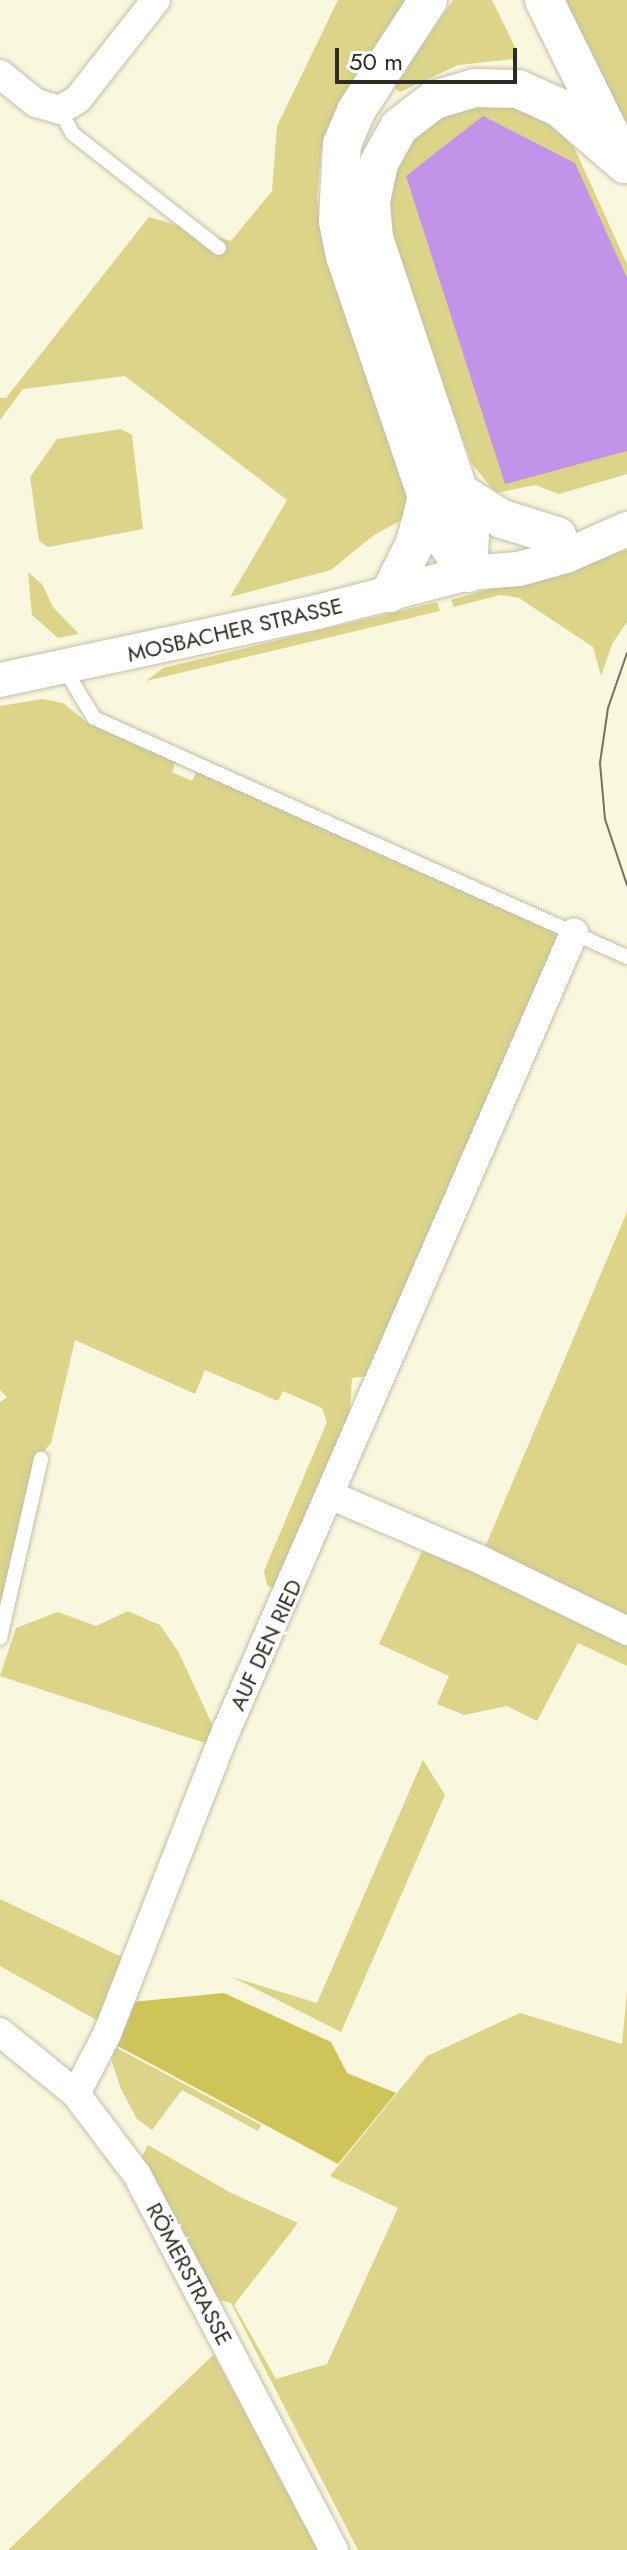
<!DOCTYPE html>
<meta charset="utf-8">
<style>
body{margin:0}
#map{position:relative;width:627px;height:2550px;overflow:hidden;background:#f9f7de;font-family:Jost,sans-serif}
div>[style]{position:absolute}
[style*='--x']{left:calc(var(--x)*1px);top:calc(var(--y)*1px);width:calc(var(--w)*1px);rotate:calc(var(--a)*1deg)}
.green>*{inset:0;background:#dbd489}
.forest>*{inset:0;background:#cfc458}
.water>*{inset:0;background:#c193e9}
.roads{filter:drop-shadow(0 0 2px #c2c0a8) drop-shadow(0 0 2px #c2c0a8)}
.service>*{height:14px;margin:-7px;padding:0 7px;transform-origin:7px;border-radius:7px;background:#fff}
.minor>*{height:28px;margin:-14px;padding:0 14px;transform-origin:14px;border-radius:14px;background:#fff}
.tertiary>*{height:34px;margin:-17px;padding:0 17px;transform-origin:17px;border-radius:17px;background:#fff}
.secondary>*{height:38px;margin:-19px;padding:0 19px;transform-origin:19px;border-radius:19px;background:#fff}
.tram>*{height:2px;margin:-1px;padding:0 1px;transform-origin:1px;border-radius:1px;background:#737263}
span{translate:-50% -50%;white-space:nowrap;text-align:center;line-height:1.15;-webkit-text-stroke:6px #fff;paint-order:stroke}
.street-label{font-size:22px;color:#2d2c23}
.scale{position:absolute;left:335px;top:48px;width:182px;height:36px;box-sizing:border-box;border:4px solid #2d2c23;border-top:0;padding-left:10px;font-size:24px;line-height:28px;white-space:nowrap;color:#2d2c23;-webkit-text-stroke:6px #fff;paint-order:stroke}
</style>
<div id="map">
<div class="green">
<div style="clip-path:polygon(338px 0,406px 0,339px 103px,321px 152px,317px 199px,327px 261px,400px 459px,411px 515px,374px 535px,331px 570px,230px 597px,287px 500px,125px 376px,23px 389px,0 420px,0 398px,6px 398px,149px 217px,231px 241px,272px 191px,277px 126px)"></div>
<div style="clip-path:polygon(453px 0,492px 0,517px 51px,514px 59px,458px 65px,400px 92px,394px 87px)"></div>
<div style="clip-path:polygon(564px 0,627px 0,627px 131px)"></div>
<div style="clip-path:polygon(487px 101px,536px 111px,574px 147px,627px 264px,627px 474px,559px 494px,535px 485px,496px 493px,472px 464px,391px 244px,385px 188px,404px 145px,438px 115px)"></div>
<div style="clip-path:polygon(121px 429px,132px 435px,143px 529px,48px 547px,39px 541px,30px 477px,57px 439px)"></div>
<div style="clip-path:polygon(627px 550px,627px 622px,612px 644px,601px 676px,593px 647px,519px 598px,500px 595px,454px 607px,451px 600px)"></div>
<div style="clip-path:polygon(28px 572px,42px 584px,53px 607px,79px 634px,58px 638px,32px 615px)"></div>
<div style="clip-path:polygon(437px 602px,440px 611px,146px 681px,163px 668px)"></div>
<div style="clip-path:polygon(43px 699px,63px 703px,84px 720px,176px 761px,172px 772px,192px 781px,197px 771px,554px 932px,562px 951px,368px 1376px,352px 1378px,348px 1440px,282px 1593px,267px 1585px,264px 1571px,327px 1422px,322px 1408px,283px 1391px,278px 1401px,205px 1370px,195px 1394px,75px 1340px,51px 1443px,35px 1461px,0 1609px,0 1402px,7px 1397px,0 1390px,0 706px)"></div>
<div style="clip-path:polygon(627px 1212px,627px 1621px,483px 1552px)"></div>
<div style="clip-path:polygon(423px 1549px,438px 1550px,627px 1641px,627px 1666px,578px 1643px,537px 1721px,507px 1706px,464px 1715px,437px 1704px,449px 1676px,379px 1644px)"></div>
<div style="clip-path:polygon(128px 1611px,160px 1625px,179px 1653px,218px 1737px,214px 1746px,0 1676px,16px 1628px,58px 1612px,96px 1626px)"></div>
<div style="clip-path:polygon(423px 1760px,445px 1795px,341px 2032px,232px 1977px,317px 2003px)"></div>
<div style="clip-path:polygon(0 1899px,128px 1960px,102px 2023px,0 1966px)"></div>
<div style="clip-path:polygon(627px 1992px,627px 2550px,358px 2550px,231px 2303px,216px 2299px,141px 2158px,148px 2145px,231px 2193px,298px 2223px,234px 2305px,276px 2379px,327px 2364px,398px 2208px,330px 2176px,427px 2056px,520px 2013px,622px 2044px)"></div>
<div style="clip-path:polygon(113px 2046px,261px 2125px,258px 2131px,182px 2090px,152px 2130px,137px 2119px,121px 2089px,112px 2062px)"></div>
<div style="clip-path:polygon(214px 2355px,318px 2550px,8px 2550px,210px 2358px)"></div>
</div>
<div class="forest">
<div style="clip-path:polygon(224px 1993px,331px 2042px,347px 2073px,396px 2093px,338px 2164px,114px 2044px,132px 2002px)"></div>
</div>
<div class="water">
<div style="clip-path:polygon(483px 116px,575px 163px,627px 278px,627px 451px,505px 484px,406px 176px)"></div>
</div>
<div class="roads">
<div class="service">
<div style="--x:60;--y:110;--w:27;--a:62"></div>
<div style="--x:73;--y:134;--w:185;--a:38"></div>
<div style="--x:64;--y:668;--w:58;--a:59"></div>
<div style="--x:94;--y:718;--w:584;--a:24.15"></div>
<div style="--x:0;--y:1638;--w:184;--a:-77.1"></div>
</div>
<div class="minor">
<div style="--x:0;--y:74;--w:46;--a:38.9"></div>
<div style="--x:36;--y:103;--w:25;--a:16"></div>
<div style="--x:60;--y:110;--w:21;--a:-31"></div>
<div style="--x:78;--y:99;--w:126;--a:-51.8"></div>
<div style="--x:332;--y:1496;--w:160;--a:23.2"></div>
<div style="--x:479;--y:1559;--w:165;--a:25.9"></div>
<div style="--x:0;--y:2032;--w:98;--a:39.2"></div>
<div style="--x:76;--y:2094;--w:101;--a:53"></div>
<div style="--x:137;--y:2175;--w:424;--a:62.3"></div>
<div style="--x:76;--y:2094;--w:68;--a:-62.7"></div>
<div style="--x:107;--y:2034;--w:326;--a:-68.6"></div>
<div style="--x:226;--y:1731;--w:871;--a:-66.44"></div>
</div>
<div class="tertiary">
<div style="--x:0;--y:680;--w:324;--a:-12.1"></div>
<div style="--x:317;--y:612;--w:156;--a:-14.5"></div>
<div style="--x:468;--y:573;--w:51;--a:-4.5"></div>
<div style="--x:519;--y:569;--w:49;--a:-15.5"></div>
<div style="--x:566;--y:556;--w:67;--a:-23.9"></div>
</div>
<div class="secondary">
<div style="--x:428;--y:0;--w:132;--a:123"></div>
<div style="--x:356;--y:111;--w:36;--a:113"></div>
<div style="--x:342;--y:144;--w:77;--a:93"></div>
<div style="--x:338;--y:221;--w:36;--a:79"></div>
<div style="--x:345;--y:256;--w:255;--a:71.2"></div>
<div style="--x:427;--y:497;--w:50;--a:66.5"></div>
<div style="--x:447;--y:543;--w:33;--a:55"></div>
<div style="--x:544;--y:0;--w:165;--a:63.7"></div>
<div style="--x:459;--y:492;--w:51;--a:32.1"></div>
<div style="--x:502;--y:519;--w:58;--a:17.2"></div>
<div style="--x:468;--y:573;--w:36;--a:-87"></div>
<div style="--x:470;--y:537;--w:46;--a:-103.7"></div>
<div style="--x:459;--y:492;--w:268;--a:-108.5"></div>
<div style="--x:374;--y:238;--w:37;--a:-95"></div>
<div style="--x:371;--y:201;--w:39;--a:-78"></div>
<div style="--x:379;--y:163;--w:41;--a:-60.9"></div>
<div style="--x:399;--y:127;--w:44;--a:-37.6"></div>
<div style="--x:434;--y:100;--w:43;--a:-16.3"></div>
<div style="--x:475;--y:88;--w:43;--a:1.3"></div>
<div style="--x:518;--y:89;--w:46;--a:24.3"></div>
<div style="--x:560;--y:108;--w:86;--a:40.7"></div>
<div style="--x:390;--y:593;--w:56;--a:-63.4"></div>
<div style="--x:415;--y:543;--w:48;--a:-75.4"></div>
</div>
</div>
<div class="tram">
<div style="--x:627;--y:653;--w:58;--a:109.1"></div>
<div style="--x:608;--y:708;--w:56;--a:98.3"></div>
<div style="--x:600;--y:763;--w:56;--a:84.9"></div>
<div style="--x:605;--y:819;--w:70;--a:71.6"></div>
</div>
<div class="street-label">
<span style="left:235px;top:630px;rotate:-13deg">MOSBACHER STRASSE</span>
<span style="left:266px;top:1645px;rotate:-65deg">AUF DEN RIED</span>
<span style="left:189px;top:2274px;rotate:62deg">RÖMERSTRASSE</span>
</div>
<div class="scale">50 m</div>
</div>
